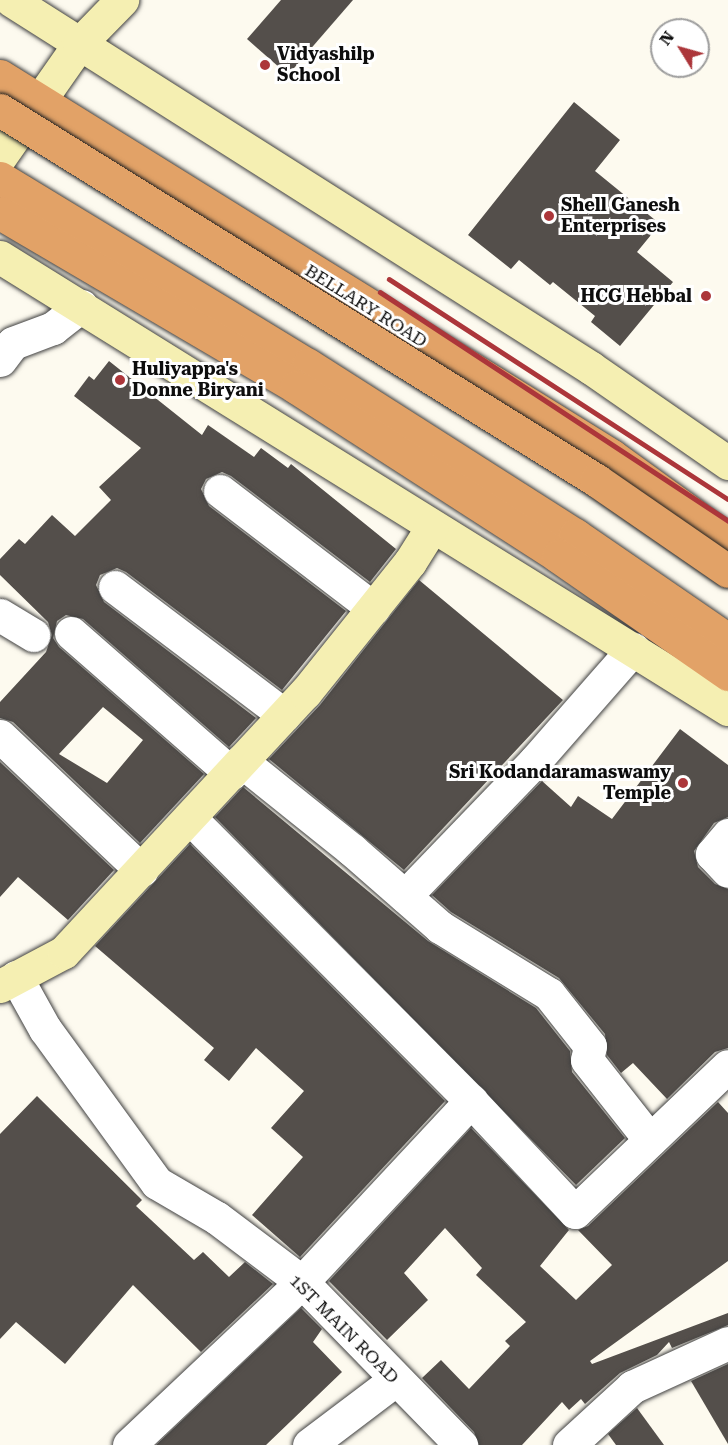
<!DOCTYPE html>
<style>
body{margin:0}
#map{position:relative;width:728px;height:1445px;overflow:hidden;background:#fdfaef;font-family:"Roboto Serif",serif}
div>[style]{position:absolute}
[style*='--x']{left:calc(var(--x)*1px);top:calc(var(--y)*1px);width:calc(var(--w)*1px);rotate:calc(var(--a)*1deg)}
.building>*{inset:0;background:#544f4b}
.roads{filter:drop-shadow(0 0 2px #404040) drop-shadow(0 0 2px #404040)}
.street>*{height:33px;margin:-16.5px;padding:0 16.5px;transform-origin:16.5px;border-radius:16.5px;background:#fff}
.secondary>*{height:33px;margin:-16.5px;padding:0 16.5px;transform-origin:16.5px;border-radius:16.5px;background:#f5efb2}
.highway>*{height:33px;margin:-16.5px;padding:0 16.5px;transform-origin:16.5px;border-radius:16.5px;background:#e2a267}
.rail>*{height:4.5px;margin:-2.25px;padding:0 2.25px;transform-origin:2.25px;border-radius:2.25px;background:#ac363a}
.bridges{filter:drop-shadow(0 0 2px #1e1e1e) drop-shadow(0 0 2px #1e1e1e)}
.highway-bridge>*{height:33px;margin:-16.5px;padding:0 16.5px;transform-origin:16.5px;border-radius:16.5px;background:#e2a267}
.dots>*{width:16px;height:16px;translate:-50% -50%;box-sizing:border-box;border:3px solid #fff;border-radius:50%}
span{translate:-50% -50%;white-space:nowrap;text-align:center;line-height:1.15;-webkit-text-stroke:6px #fff;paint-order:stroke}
.poi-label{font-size:18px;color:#0d0d0d;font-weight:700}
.left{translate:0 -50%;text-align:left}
.right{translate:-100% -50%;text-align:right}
.street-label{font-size:18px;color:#0d0d0d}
.north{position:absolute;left:650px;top:18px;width:60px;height:60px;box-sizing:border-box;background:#fff;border:2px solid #9e9e9e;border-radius:50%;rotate:307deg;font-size:16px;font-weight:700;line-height:24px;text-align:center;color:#0d0d0d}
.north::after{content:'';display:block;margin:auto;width:21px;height:27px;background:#ac363a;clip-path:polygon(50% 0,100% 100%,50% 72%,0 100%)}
</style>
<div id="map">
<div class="building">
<div style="clip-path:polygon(281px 0,353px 0,288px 75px,247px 39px)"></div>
<div style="clip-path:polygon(574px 102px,620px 140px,595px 171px,660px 224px,637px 252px,673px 282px,620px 346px,591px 322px,595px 316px,553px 282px,550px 285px,519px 260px,511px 269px,468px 235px)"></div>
<div style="clip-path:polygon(evenodd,109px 361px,202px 435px,208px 425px,254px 457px,261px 448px,288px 468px,291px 464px,396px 549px,370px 582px,231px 476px,222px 472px,206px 479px,201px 489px,209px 506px,346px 611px,282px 690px,126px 572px,117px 568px,100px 575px,96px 585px,104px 602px,256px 718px,229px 747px,83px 619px,66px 615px,57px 621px,53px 638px,59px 647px,204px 774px,140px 843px,13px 722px,0 718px,0 702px,46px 652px,52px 635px,48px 622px,0 575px,0 559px,19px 539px,25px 544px,52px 515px,75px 536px,111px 500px,99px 487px,141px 448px,74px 396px,89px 376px,94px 380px,109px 361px,103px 707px,143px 740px,107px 783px,59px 754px,103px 707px)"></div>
<div style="clip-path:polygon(419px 580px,563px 700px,404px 870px,269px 759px,320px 705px)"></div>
<div style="clip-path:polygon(680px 729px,728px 765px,728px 817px,714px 823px,694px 851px,698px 867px,715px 884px,728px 889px,728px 1048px,715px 1052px,667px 1099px,633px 1063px,621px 1073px,607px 1055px,605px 1034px,559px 978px,451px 912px,432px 895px,542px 781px,571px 807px,578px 796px,612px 819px)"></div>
<div style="clip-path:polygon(0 762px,114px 870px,68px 920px,18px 877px,0 897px)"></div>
<div style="clip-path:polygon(243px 787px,428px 941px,536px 1008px,570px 1051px,572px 1072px,625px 1138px,576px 1185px,215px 817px)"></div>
<div style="clip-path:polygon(190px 844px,445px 1101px,300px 1257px,252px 1215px,303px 1157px,271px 1128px,304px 1091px,256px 1048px,229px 1081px,204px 1060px,214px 1048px,95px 946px)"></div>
<div style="clip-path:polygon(37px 1096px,142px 1200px,136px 1206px,194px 1260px,203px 1252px,229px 1277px,245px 1262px,273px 1284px,201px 1352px,133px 1285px,65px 1364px,16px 1322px,0 1339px,0 1134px)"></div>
<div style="clip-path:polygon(718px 1102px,728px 1113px,728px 1261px,590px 1361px,592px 1364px,728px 1313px,728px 1325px,672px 1348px,669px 1342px,657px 1355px,620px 1373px,585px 1404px,581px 1399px,569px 1410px,562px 1402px,522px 1445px,479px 1445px,474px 1432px,422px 1378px,441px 1360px,469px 1389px,510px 1346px,505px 1341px,526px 1322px,476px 1275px,482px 1268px,445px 1228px,404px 1273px,428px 1300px,387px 1340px,329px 1281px,471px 1128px,569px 1230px,540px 1266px,576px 1300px,612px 1265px,578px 1230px,588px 1226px)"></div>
<div style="clip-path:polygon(301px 1308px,322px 1329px,313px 1342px,342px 1372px,266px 1445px,156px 1445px)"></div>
<div style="clip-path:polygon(728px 1364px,728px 1444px,691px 1381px)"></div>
<div style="clip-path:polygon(637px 1408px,664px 1445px,616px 1445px,608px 1434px)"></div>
</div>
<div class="roads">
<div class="street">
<div style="--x:0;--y:360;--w:21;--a:-53"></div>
<div style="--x:13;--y:343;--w:43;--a:-20.6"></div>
<div style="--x:53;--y:328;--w:36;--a:-38"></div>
<div style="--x:220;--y:491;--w:193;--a:37.4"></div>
<div style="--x:115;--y:587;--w:212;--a:37.1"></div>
<div style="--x:0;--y:615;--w:39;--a:31"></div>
<div style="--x:71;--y:633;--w:213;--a:41.2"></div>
<div style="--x:0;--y:736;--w:195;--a:43.5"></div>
<div style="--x:241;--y:761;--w:142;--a:38.7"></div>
<div style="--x:352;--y:850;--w:117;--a:41.2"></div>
<div style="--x:440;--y:927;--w:128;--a:31.6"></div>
<div style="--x:549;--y:994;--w:66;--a:51.7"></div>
<div style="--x:590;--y:1046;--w:14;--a:102"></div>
<div style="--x:587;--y:1060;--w:102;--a:51.8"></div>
<div style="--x:728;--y:835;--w:25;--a:130"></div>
<div style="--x:712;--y:854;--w:23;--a:47"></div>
<div style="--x:405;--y:896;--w:187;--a:-46.1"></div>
<div style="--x:535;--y:761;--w:149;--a:-48.8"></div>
<div style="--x:16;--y:977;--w:60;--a:60.9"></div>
<div style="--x:45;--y:1029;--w:190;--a:54"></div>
<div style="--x:157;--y:1183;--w:69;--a:30.3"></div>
<div style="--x:217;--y:1218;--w:106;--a:37"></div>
<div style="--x:302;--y:1282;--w:228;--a:45.7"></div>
<div style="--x:471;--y:1101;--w:152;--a:46.9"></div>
<div style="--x:575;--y:1212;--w:211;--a:-43.7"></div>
<div style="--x:129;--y:1445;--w:238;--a:-43.3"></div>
<div style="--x:302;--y:1282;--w:248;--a:-47"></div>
<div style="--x:471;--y:1101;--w:399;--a:-134.8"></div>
<div style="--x:309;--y:1445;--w:108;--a:-37.1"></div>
<div style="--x:569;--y:1445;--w:86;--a:-42.6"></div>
<div style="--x:632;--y:1387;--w:106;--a:-24.6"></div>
</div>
<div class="secondary">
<div style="--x:11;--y:0;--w:687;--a:32.39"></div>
<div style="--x:591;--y:368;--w:167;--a:34.7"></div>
<div style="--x:0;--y:157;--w:138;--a:-55"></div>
<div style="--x:79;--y:44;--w:62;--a:-45.7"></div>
<div style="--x:0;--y:257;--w:857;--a:31.84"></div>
<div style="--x:0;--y:986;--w:72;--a:-28"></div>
<div style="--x:64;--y:952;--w:354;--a:-47.1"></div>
<div style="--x:305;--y:693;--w:168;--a:-51.3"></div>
<div style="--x:410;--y:562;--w:41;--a:-57.8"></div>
</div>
<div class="highway">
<div style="--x:0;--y:76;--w:720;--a:31.84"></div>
<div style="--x:612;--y:456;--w:143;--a:35.9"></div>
<div style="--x:0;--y:178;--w:360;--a:31.3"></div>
<div style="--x:308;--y:365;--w:317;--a:32.5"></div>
<div style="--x:575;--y:535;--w:186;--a:34.5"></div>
<div style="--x:0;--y:213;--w:343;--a:30.4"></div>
<div style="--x:296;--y:387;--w:312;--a:32.8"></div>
<div style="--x:558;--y:556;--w:207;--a:34.8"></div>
</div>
</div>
<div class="rail">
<div style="--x:389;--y:279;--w:404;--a:33"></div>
<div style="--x:380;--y:292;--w:417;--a:33.3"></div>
</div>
<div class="bridges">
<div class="highway-bridge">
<div style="--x:0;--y:110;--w:702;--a:31.83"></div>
<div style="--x:596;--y:480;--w:160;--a:34.6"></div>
</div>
</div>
<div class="dots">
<div style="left:265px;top:65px;background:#ac363a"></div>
<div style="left:549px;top:216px;background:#ac363a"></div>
<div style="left:706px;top:296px;background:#ac363a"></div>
<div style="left:120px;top:380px;background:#ac363a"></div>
<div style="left:683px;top:783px;background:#ac363a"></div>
</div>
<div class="poi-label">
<span class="left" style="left:277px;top:65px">Vidyashilp<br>School</span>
<span class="left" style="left:561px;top:216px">Shell Ganesh<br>Enterprises</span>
<span class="right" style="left:692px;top:296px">HCG Hebbal</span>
<span class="left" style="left:132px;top:380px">Huliyappa's<br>Donne Biryani</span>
<span class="right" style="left:671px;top:783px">Sri Kodandaramaswamy<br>Temple</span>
</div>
<div class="street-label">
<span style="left:366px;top:306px;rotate:32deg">BELLARY ROAD</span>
<span style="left:344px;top:1329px;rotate:45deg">1ST MAIN ROAD</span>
</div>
<div class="north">N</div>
</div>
